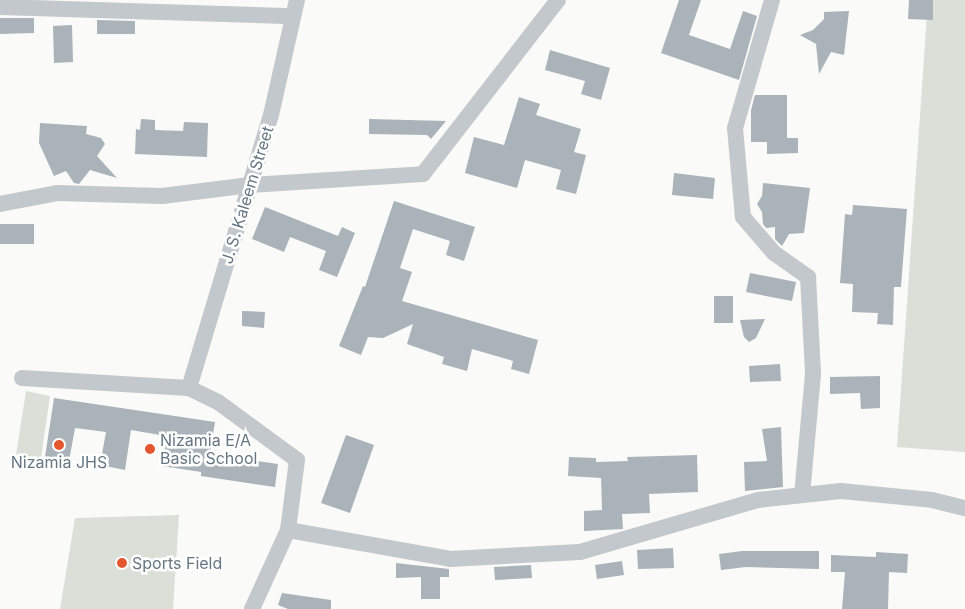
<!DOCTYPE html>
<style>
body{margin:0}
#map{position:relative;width:965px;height:609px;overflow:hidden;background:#fafaf8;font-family:Inter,sans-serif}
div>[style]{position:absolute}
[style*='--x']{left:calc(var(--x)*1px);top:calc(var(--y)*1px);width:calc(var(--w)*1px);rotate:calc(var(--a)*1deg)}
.green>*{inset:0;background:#dadfd7}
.building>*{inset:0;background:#aab3b9}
.minor>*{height:16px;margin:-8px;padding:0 8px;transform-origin:8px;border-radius:8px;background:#c3c8cc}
.dots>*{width:14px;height:14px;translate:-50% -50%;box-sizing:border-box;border:2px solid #fff;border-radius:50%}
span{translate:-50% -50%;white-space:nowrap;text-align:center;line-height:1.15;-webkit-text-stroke:5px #fff;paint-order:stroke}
.street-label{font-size:16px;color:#657683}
.poi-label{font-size:16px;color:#657683}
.left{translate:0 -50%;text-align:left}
</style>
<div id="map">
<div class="green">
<div style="clip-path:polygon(928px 0,965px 0,965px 452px,897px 447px)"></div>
<div style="clip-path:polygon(26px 391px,50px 396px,41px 458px,16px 455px)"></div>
<div style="clip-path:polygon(179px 515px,173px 609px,60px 609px,75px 518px)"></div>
</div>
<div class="building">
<div style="clip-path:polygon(679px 0,701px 0,689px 35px,730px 49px,743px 11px,757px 16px,739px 80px,661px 53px)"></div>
<div style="clip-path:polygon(909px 0,933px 0,933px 20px,908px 19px)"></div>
<div style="clip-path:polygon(849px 11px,844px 55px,831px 52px,819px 74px,816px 44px,800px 35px,813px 30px,824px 19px,824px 12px)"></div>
<div style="clip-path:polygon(0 18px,34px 18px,34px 33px,0 34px)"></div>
<div style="clip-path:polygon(97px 20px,135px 21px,135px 34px,97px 34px)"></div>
<div style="clip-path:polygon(72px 25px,73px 62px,54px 63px,53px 26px)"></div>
<div style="clip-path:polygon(550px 50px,610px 68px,601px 100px,581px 94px,585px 81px,545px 70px)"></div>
<div style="clip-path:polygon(755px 95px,787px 95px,787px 138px,798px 138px,798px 153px,767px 154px,767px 142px,751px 142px,751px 110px)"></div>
<div style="clip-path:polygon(519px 97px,540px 104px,536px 115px,581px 129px,574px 152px,586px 155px,576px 194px,556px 189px,561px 170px,525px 160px,517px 188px,465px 173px,474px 137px,504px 145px)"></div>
<div style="clip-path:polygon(141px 119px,155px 120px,155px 130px,183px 131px,184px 122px,208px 123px,207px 157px,135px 154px,136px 129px,140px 130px)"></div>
<div style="clip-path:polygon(369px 119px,446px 121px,431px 139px,427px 135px,369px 134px)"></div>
<div style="clip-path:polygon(40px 123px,87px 126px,86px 134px,101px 138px,105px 144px,97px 156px,117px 178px,90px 170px,79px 184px,74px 183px,66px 171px,54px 176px,39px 143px)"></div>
<div style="clip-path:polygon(674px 173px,715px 178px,713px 199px,672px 195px)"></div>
<div style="clip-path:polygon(763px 183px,810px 188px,804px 233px,789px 234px,782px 246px,775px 239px,775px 227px,766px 228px,763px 224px,762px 212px,757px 204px,762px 196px)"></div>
<div style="clip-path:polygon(394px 201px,475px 227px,464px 261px,446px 255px,450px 241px,413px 229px,400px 268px,412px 272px,402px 301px,538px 340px,529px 374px,511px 369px,513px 361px,472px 349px,467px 371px,442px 364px,444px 357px,407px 344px,413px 324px,383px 338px,368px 337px,361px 355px,339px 346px,363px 286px,365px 287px)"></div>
<div style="clip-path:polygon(853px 205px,907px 209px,901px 287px,894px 287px,893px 325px,877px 324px,878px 313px,852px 312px,853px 284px,840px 283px,845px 214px,852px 215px)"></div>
<div style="clip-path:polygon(265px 207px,338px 236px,342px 227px,355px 233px,337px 277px,319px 270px,326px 251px,290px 237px,284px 252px,252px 239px)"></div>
<div style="clip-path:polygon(0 224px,34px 224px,34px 244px,0 244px)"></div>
<div style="clip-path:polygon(750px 273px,796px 282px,792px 301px,746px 292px)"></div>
<div style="clip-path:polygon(714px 296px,733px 296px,733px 323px,714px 323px)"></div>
<div style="clip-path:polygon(242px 311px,265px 312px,264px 328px,242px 326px)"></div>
<div style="clip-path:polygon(765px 319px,756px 338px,749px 342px,744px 337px,740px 320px)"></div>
<div style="clip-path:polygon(780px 364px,781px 381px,750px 382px,749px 366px)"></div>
<div style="clip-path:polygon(880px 376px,880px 408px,861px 409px,860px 393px,830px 394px,830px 377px)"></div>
<div style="clip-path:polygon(54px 398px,215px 422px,210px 454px,278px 464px,275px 487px,201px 476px,201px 472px,162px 466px,166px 436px,131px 430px,125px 470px,100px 465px,106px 432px,75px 428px,69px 461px,45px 457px)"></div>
<div style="clip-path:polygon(781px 427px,783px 487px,745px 491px,744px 462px,767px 461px,762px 429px)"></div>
<div style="clip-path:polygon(346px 435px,374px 445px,350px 513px,321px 503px)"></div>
<div style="clip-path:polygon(697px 455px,698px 492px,649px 494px,650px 513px,622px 514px,623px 529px,584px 531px,584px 511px,602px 510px,601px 478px,568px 476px,569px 457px,596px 458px,596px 462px,628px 461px,627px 457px)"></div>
<div style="clip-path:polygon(673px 548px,674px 568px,638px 569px,637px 550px)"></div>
<div style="clip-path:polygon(742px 551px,819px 551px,819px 569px,746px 567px,721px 570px,719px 554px)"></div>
<div style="clip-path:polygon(876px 552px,908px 554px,907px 573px,889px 572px,888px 609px,842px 609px,845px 572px,831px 572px,831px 555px,876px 557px)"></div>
<div style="clip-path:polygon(622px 561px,624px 575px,597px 579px,595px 565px)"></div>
<div style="clip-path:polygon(396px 563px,449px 569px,449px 577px,440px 577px,440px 599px,421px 599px,421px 577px,396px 578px)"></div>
<div style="clip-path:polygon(531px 565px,532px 578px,495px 580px,494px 567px)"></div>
<div style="clip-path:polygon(282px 593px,331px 600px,331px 609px,288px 609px,278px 605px)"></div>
</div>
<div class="minor">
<div style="--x:772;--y:0;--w:133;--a:106.1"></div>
<div style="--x:735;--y:128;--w:89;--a:84.9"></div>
<div style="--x:743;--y:217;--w:48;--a:49.3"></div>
<div style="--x:774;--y:253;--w:42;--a:35.2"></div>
<div style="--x:808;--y:277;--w:97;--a:87"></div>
<div style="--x:813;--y:374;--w:121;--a:95.2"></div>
<div style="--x:0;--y:7;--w:293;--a:1.8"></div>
<div style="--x:0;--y:204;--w:58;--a:-10.9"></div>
<div style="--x:57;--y:193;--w:105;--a:1.6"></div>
<div style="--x:162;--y:196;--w:89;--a:-7.1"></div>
<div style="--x:250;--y:185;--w:173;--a:-3.6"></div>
<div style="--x:423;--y:174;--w:220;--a:-52.2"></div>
<div style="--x:22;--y:378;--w:167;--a:3.4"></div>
<div style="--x:189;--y:388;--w:32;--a:26"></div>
<div style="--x:218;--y:402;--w:98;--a:36.3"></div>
<div style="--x:297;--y:460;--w:71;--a:97.3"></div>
<div style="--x:288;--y:530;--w:87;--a:114.5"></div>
<div style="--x:189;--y:388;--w:285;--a:-73.3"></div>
<div style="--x:271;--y:115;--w:118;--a:-77.3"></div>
<div style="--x:288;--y:530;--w:165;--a:10.1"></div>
<div style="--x:450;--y:559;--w:130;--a:-3.1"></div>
<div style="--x:580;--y:552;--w:185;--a:-16.3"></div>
<div style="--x:758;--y:500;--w:83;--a:-6.2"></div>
<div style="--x:841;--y:491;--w:91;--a:5.6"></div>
<div style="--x:932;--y:500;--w:34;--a:14"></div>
</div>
<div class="dots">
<div style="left:59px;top:445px;background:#e4572e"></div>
<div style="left:150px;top:449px;background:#e4572e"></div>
<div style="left:122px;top:563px;background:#e4572e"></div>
</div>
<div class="street-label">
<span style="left:247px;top:195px;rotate:-73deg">J. S. Kaleem Street</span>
</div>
<div class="poi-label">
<span class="left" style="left:160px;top:449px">Nizamia E/A<br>Basic School</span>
<span style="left:59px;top:462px">Nizamia JHS</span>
<span class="left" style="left:132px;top:563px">Sports Field</span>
</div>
</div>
